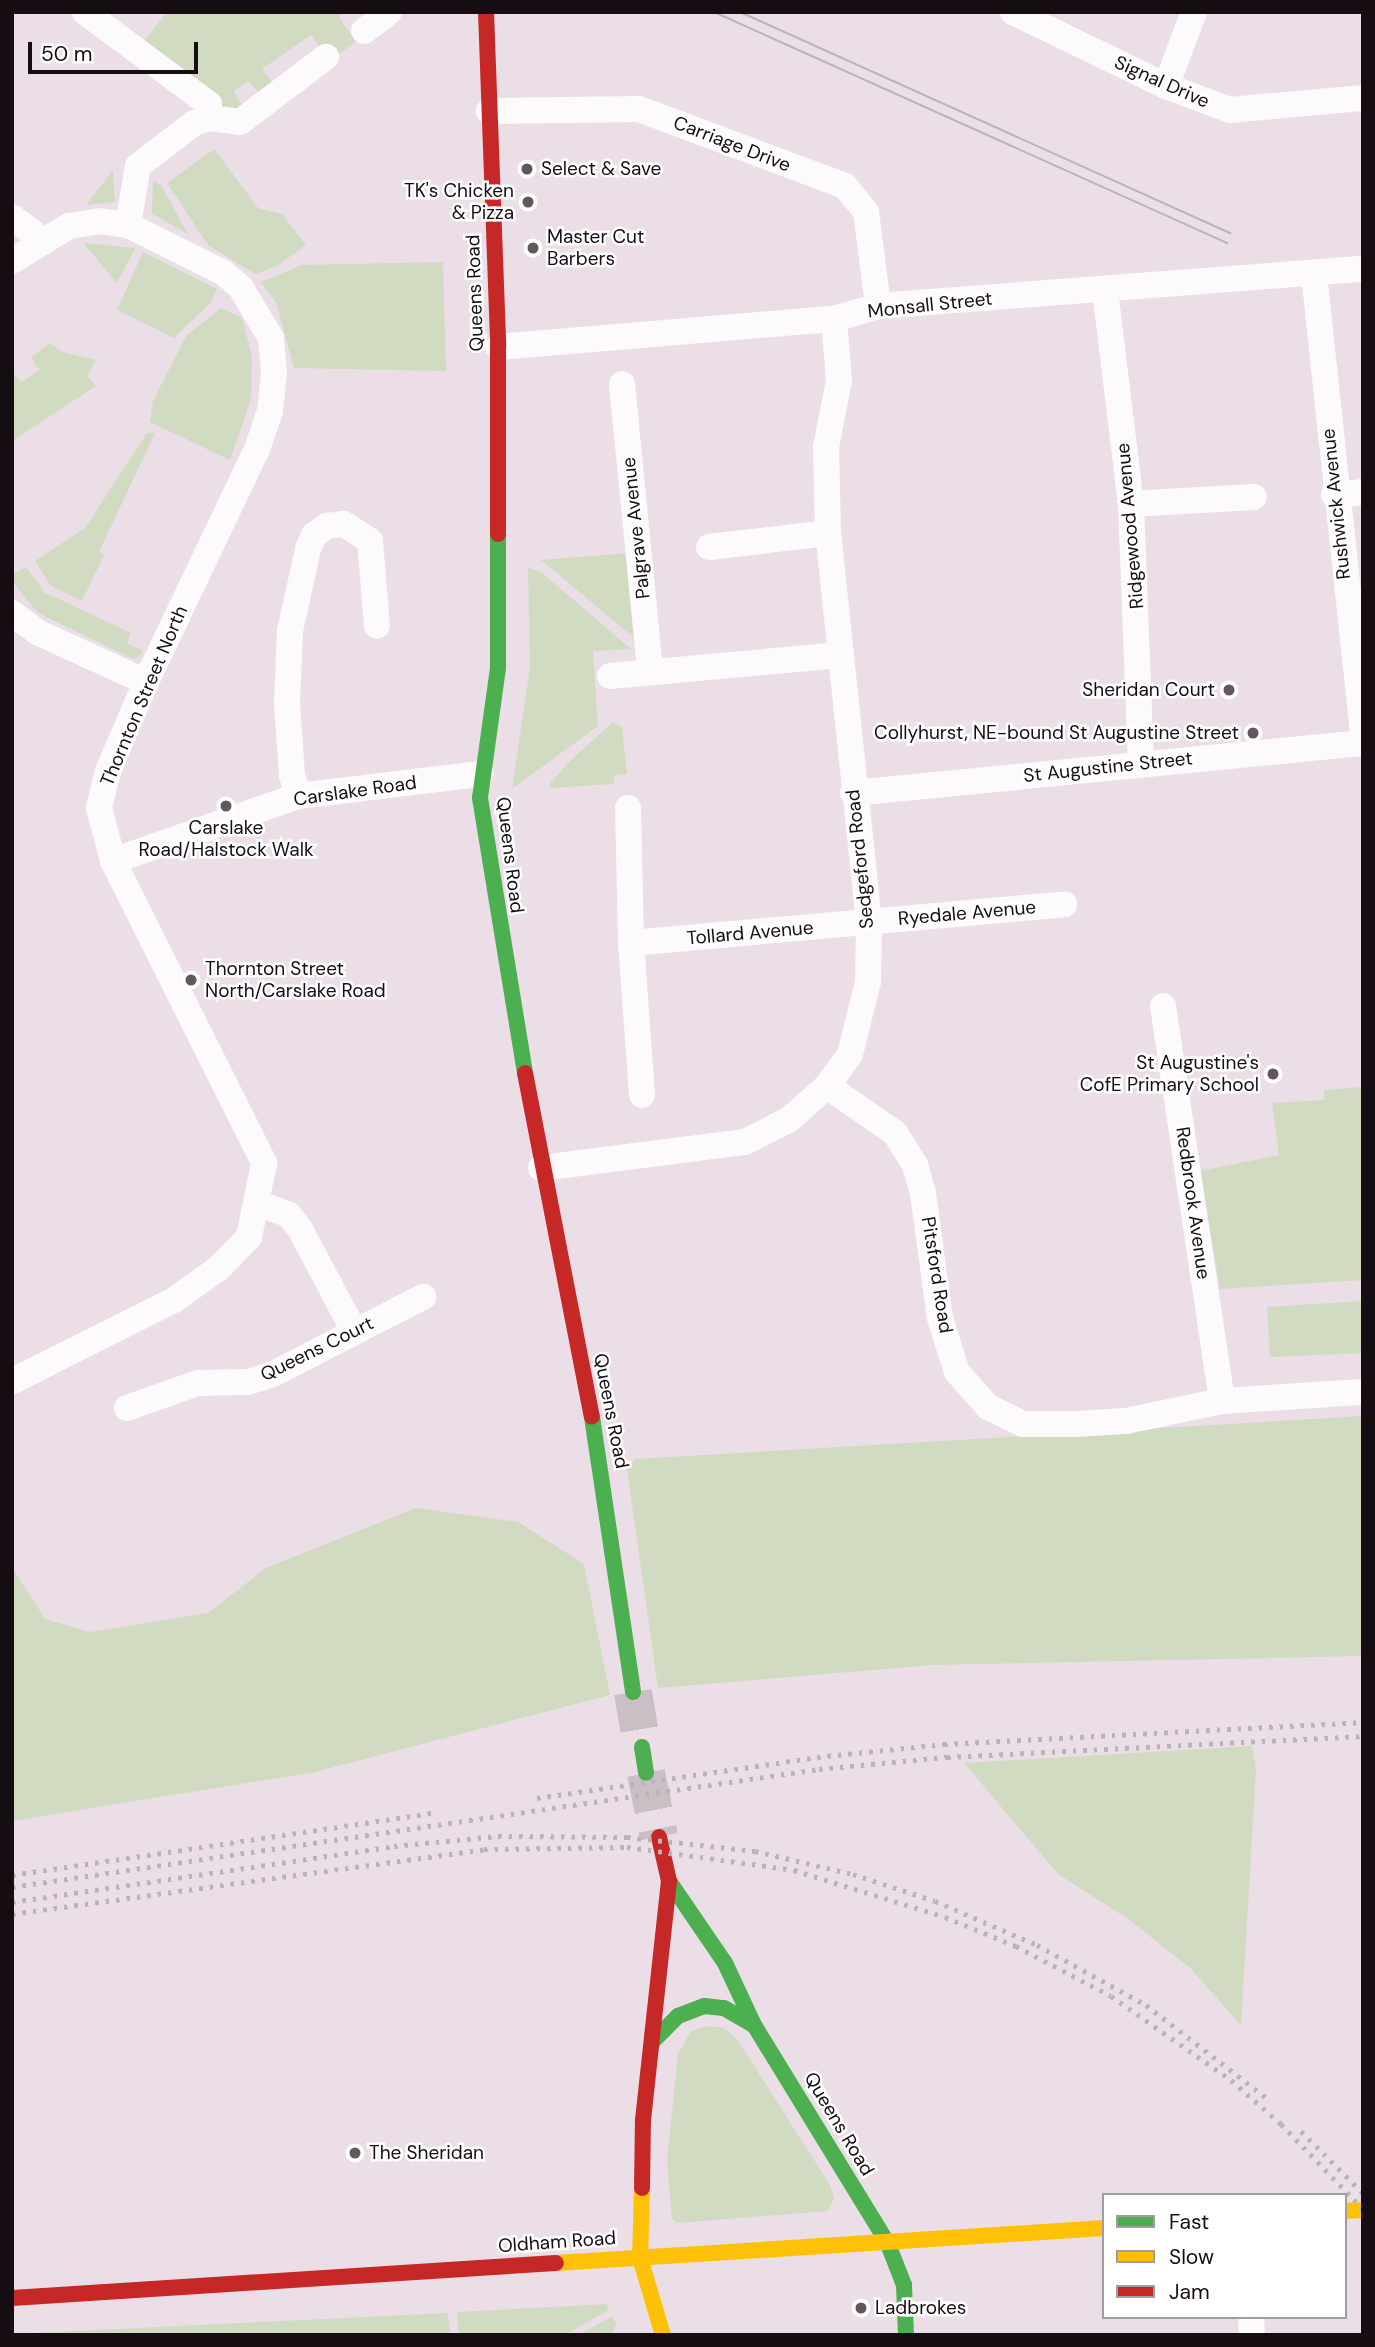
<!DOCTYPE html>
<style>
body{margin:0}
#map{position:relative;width:1375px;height:2347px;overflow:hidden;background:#ebdee6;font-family:"DM Sans",sans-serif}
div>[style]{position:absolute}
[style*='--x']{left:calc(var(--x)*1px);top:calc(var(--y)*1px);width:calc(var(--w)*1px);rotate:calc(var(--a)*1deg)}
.green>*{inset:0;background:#d0dbc2}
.highway-tunnel>*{height:38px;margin-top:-19px;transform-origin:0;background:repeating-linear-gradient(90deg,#cbbfc6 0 38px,transparent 0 57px)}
.street>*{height:26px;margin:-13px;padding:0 13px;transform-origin:13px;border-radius:13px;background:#fcfafb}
.fast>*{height:16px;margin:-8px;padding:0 8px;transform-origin:8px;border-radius:8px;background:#4caf50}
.slow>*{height:16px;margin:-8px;padding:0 8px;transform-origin:8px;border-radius:8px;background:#ffc107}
.jam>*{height:16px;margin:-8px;padding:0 8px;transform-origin:8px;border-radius:8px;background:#c62828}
.tram>*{height:2px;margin:-1px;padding:0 1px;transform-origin:1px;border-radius:1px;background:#b9b5b7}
.rail>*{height:5px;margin-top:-2.5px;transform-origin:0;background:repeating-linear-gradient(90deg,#b9b5b7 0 3.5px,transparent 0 10.5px)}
.dots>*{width:19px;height:19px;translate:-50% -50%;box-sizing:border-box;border:4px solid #fff;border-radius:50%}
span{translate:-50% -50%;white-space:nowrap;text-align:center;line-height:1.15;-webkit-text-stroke:5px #fff;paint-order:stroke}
.street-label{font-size:19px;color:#150d12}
.poi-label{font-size:19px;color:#150d12}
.left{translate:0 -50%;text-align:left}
.right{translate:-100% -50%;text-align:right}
.frame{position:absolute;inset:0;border:14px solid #150d12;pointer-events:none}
.legend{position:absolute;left:1102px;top:2193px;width:245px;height:126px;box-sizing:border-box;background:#fff;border:2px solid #a19ea0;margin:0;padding:9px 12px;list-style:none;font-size:21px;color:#150d12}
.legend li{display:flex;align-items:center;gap:14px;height:35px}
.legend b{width:35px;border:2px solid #a19ea0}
.scale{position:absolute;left:28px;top:42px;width:170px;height:32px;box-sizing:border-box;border:4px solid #150d12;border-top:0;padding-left:9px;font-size:21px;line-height:24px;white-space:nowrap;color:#150d12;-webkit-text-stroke:5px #fff;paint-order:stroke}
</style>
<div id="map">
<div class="green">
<div style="clip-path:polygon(167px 12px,343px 12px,339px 18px,356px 41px,330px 61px,311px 35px,262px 69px,274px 85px,259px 93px,248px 81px,234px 91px,241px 105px,228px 114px,140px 46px)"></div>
<div style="clip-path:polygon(214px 149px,258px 208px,282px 214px,306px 245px,277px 266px,255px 274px,208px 245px,167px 183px)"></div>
<div style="clip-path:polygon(113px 170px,115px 202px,86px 205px)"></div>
<div style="clip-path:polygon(153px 181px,161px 185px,188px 234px,152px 214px)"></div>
<div style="clip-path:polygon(83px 243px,135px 248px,117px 283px)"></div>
<div style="clip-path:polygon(143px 252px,217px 289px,211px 302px,174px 338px,117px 310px)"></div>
<div style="clip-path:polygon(443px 262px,446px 371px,294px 368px,276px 302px,261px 282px,302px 265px)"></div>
<div style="clip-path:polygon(221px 308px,242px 318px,252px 357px,251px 399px,230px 460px,150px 422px,153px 401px,186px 336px)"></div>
<div style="clip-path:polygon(50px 343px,62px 352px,96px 360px,87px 376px,96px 386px,12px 441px,12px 372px,22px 382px,39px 370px,31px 357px)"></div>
<div style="clip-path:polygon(147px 433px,155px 433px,99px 552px,104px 555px,82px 601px,51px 586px,35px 561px,85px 528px)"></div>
<div style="clip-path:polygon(629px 553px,638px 641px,541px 560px)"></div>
<div style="clip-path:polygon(26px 567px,44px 592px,131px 633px,127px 643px,143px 651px,139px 657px,133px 659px,38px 613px,12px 581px,12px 575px)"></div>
<div style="clip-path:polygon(528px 567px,542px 573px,631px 649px,593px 651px,598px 726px,512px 789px,530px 667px)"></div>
<div style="clip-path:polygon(613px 722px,622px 728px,627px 774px,614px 775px,614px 784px,551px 788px,550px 783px,571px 760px)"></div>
<div style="clip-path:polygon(1363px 1087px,1363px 1280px,1220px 1289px,1200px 1171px,1279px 1155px,1272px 1103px,1324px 1100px,1324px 1090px)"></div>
<div style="clip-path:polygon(1363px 1301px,1363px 1353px,1270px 1357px,1267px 1307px)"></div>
<div style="clip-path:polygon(1363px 1416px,1363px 1656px,933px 1665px,658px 1688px,627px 1469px,635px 1459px)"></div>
<div style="clip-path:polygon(416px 1508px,518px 1522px,584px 1564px,610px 1695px,315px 1772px,12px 1821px,12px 1567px,45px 1619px,90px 1632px,208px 1613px,266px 1568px)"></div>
<div style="clip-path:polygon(1252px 1746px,1256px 1769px,1241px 2025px,1190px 1968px,1128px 1919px,1058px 1874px,964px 1763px)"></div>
<div style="clip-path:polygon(707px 2026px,724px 2028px,737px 2039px,830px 2185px,834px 2198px,828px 2211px,677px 2223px,672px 2219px,667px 2160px,678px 2054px,691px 2031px)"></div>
<div style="clip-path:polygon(607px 2304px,609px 2310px,565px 2335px,459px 2335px,457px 2312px)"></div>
<div style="clip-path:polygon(448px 2313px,450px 2335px,12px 2335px,12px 2334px)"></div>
<div style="clip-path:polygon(611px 2317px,617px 2323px,611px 2335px,579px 2335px)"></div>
</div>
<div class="highway-tunnel">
<div style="--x:633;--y:1692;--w:56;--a:80.7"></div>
<div style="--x:646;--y:1773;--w:65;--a:78.5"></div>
</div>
<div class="street">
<div style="--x:85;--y:12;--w:154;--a:36.6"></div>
<div style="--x:209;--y:104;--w:14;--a:90"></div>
<div style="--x:1013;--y:12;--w:170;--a:25.8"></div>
<div style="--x:1166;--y:86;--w:68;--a:20.6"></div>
<div style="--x:1230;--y:110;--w:134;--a:-5.2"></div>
<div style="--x:364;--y:31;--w:31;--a:-37"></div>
<div style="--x:1166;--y:86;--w:79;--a:-69.3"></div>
<div style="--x:489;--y:111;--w:150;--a:-0.8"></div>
<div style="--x:639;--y:109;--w:220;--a:20.5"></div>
<div style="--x:845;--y:186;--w:33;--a:51"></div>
<div style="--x:866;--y:212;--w:95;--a:82.7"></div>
<div style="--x:12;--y:217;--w:38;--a:37"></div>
<div style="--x:128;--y:225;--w:60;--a:-80.4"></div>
<div style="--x:138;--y:166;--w:71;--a:-37.5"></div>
<div style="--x:194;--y:123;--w:16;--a:-18"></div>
<div style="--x:209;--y:118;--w:31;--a:7"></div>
<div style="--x:240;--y:122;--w:108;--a:-37.1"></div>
<div style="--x:12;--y:261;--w:67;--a:-31.6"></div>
<div style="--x:69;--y:226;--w:30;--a:-9"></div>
<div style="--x:99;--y:221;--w:29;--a:8"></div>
<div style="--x:128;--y:225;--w:107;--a:26.6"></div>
<div style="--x:224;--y:273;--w:23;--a:41"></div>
<div style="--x:241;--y:288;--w:58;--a:59"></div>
<div style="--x:271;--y:338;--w:35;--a:85"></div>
<div style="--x:274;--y:373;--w:38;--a:96"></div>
<div style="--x:270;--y:411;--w:40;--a:108.9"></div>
<div style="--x:257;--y:449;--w:258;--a:115.5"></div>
<div style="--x:146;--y:682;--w:97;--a:113.1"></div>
<div style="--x:108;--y:771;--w:38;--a:104"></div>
<div style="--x:99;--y:808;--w:55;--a:75.2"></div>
<div style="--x:113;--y:861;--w:338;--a:63.4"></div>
<div style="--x:264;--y:1163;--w:76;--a:101.5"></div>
<div style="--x:249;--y:1237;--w:43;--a:134.1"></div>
<div style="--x:219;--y:1268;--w:55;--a:144.6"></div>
<div style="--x:174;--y:1300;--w:181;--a:153.4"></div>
<div style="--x:1314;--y:274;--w:462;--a:83.9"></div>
<div style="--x:1105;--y:290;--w:216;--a:83.1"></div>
<div style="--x:1131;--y:504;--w:260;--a:87.8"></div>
<div style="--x:498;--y:347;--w:337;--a:-4.8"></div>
<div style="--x:834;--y:319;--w:46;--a:-16.5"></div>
<div style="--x:878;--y:306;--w:486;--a:-4.4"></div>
<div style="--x:622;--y:384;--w:288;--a:84.4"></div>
<div style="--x:1334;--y:495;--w:29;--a:-6"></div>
<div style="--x:1131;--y:504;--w:123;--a:-3.3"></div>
<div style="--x:709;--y:547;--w:120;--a:-6.7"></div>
<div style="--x:12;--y:613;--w:31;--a:37"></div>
<div style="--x:37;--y:632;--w:120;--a:24.6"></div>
<div style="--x:610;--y:676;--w:231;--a:-5.2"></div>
<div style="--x:853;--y:793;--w:512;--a:-5.6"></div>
<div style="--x:298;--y:796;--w:22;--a:-106"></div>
<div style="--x:292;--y:775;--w:72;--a:-94"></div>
<div style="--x:287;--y:703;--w:72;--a:-87.6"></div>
<div style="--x:290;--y:631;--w:84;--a:-77.6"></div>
<div style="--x:308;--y:549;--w:15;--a:-67"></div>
<div style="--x:314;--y:535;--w:16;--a:-35"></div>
<div style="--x:327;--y:526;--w:17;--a:-7"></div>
<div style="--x:344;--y:524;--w:31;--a:33"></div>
<div style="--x:370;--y:541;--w:85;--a:85.3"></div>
<div style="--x:628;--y:808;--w:135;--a:88.7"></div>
<div style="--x:113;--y:861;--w:196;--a:-19.4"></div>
<div style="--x:298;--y:796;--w:184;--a:-6.9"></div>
<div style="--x:1163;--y:1006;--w:399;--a:81.5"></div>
<div style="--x:827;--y:1086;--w:83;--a:34.7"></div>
<div style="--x:895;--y:1133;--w:38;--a:58"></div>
<div style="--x:915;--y:1165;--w:29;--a:74"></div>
<div style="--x:923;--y:1193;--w:126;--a:82.3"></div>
<div style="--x:940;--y:1318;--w:57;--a:72.5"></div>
<div style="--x:957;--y:1372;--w:47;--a:48.5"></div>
<div style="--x:988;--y:1407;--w:39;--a:26"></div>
<div style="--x:1023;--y:1424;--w:53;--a:0"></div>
<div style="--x:1076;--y:1424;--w:50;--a:-3.4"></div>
<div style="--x:1126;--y:1421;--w:98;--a:-11.8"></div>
<div style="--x:1222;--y:1401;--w:141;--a:-3.7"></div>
<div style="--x:642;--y:1095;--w:152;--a:-94.1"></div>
<div style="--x:631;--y:943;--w:435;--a:-5.1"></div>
<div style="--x:541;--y:1168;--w:206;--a:-7.3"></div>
<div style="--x:745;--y:1142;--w:51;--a:-27.1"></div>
<div style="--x:790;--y:1119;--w:50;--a:-41.7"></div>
<div style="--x:827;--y:1086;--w:39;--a:-54"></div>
<div style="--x:850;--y:1054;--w:74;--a:-76"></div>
<div style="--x:868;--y:982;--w:60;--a:-89"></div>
<div style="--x:869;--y:922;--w:391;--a:-96"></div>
<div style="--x:828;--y:533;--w:86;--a:-91.3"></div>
<div style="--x:826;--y:447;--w:67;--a:-78.9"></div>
<div style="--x:839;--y:381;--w:62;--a:-94.6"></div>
<div style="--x:257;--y:1203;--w:33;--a:20"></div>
<div style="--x:288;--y:1214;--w:19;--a:51"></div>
<div style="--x:300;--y:1229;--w:115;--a:62.1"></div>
<div style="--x:127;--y:1408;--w:75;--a:-19.4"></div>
<div style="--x:198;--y:1383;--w:50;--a:-1.1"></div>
<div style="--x:248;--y:1382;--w:26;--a:-18"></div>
<div style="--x:273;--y:1374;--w:169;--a:-27.2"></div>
<div style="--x:1251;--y:2317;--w:18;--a:87"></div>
</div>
<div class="fast">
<div style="--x:498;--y:534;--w:134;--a:90"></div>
<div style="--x:498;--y:668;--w:131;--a:97.9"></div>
<div style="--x:480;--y:798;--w:279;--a:80.7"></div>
<div style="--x:592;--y:1417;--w:278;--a:81.5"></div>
<div style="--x:642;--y:1747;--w:26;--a:81"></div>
<div style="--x:669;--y:1881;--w:99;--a:55.7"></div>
<div style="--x:725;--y:1963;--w:68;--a:64.9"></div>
<div style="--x:754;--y:2025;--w:257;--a:58.5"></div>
<div style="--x:888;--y:2244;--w:44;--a:68.7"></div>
<div style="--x:904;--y:2285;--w:50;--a:87.7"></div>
<div style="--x:654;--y:2040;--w:34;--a:-45"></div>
<div style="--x:678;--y:2016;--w:28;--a:-21"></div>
<div style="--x:704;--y:2006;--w:20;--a:6"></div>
<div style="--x:724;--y:2008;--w:34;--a:30"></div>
</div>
<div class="slow">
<div style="--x:642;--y:2188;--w:70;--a:91.6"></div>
<div style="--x:640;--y:2258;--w:80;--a:73.4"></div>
<div style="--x:1345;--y:2211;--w:18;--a:-3"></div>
<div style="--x:556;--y:2263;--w:549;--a:-3.65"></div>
</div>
<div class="jam">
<div style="--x:486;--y:12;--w:335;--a:87.9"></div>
<div style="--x:498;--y:347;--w:187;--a:90"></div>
<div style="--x:525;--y:1073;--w:350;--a:79"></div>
<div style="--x:642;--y:2188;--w:68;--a:-89.2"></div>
<div style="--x:643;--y:2120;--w:240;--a:-83.8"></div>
<div style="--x:669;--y:1881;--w:45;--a:-102.8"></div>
<div style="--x:12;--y:2298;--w:545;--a:-3.68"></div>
</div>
<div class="tram">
<div style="--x:714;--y:12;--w:563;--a:24.24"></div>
<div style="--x:740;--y:12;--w:538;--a:24.28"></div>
</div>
<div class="rail">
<div style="--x:537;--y:1798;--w:283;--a:-8.3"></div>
<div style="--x:817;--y:1757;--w:128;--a:-5.8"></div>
<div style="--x:944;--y:1744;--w:420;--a:-3"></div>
<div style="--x:12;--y:1875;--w:426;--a:-8.4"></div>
<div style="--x:12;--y:1887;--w:816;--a:-8.32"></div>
<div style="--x:819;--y:1769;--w:129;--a:-5.4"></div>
<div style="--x:947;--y:1757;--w:417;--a:-2.9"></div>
<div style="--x:12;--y:1902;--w:386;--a:-8.3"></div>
<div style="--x:394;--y:1846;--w:104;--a:-5.5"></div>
<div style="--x:498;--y:1836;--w:129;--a:0.4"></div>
<div style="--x:627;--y:1837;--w:129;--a:6.2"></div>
<div style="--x:755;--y:1851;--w:101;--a:13.2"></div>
<div style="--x:853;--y:1874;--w:86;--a:18.2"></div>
<div style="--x:935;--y:1901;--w:111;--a:23.3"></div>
<div style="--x:1037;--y:1945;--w:124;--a:28.8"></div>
<div style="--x:1146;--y:2005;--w:154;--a:37.6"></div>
<div style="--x:12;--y:1914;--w:476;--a:-7.8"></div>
<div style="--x:484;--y:1849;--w:143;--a:-0.8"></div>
<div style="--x:627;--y:1847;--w:169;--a:7.8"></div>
<div style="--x:794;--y:1870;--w:158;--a:17.3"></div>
<div style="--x:945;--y:1917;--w:77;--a:22.2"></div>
<div style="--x:1016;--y:1946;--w:107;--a:27.8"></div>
<div style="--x:1111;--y:1996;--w:146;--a:35"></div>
<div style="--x:1231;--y:2080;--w:67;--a:41.3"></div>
<div style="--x:1281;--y:2124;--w:118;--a:46"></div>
<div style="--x:1301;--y:2131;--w:88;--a:45"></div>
</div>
<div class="dots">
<div style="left:527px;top:169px;background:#60565c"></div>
<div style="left:528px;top:202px;background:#60565c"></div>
<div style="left:533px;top:248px;background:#60565c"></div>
<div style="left:1229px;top:690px;background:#60565c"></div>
<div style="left:1253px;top:733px;background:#60565c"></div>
<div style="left:226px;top:806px;background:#60565c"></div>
<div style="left:191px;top:980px;background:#60565c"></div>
<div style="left:1273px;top:1074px;background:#60565c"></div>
<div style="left:355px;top:2153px;background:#60565c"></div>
<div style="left:861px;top:2308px;background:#60565c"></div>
</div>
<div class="street-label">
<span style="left:1162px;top:82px;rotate:24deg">Signal Drive</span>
<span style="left:732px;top:144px;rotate:21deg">Carriage Drive</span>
<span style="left:475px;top:293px;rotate:-92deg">Queens Road</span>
<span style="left:930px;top:305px;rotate:-6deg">Monsall Street</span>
<span style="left:1336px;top:504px;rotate:-96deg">Rushwick Avenue</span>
<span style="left:1130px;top:526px;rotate:-95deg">Ridgewood Avenue</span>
<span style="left:636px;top:528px;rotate:-96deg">Palgrave Avenue</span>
<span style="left:144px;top:696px;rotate:-67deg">Thornton Street North</span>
<span style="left:1108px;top:767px;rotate:-6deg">St Augustine Street</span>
<span style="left:355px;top:791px;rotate:-8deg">Carslake Road</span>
<span style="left:510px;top:855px;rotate:83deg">Queens Road</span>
<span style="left:860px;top:859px;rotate:-96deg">Sedgeford Road</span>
<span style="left:967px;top:913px;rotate:-5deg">Ryedale Avenue</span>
<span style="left:750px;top:933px;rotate:-5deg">Tollard Avenue</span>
<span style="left:1193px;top:1203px;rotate:82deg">Redbrook Avenue</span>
<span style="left:937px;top:1275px;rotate:81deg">Pitsford Road</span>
<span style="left:317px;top:1349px;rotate:-26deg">Queens Court</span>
<span style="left:611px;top:1411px;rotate:79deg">Queens Road</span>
<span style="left:839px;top:2124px;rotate:59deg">Queens Road</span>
<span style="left:557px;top:2242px;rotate:-4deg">Oldham Road</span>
</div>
<div class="poi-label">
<span class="left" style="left:541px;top:169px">Select &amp; Save</span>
<span class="right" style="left:514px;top:202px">TK's Chicken<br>&amp; Pizza</span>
<span class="left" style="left:547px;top:248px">Master Cut<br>Barbers</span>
<span class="right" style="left:1215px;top:690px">Sheridan Court</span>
<span class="right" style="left:1239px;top:733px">Collyhurst, NE-bound St Augustine Street</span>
<span style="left:226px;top:839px">Carslake<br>Road/Halstock Walk</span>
<span class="left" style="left:205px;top:980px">Thornton Street<br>North/Carslake Road</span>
<span class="right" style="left:1259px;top:1074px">St Augustine's<br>CofE Primary School</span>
<span class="left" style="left:369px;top:2153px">The Sheridan</span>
<span class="left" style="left:875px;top:2308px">Ladbrokes</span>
</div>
<div class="frame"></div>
<ul class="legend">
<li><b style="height:9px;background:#4caf50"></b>Fast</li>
<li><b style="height:9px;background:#ffc107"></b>Slow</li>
<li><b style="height:9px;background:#c62828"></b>Jam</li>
</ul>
<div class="scale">50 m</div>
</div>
